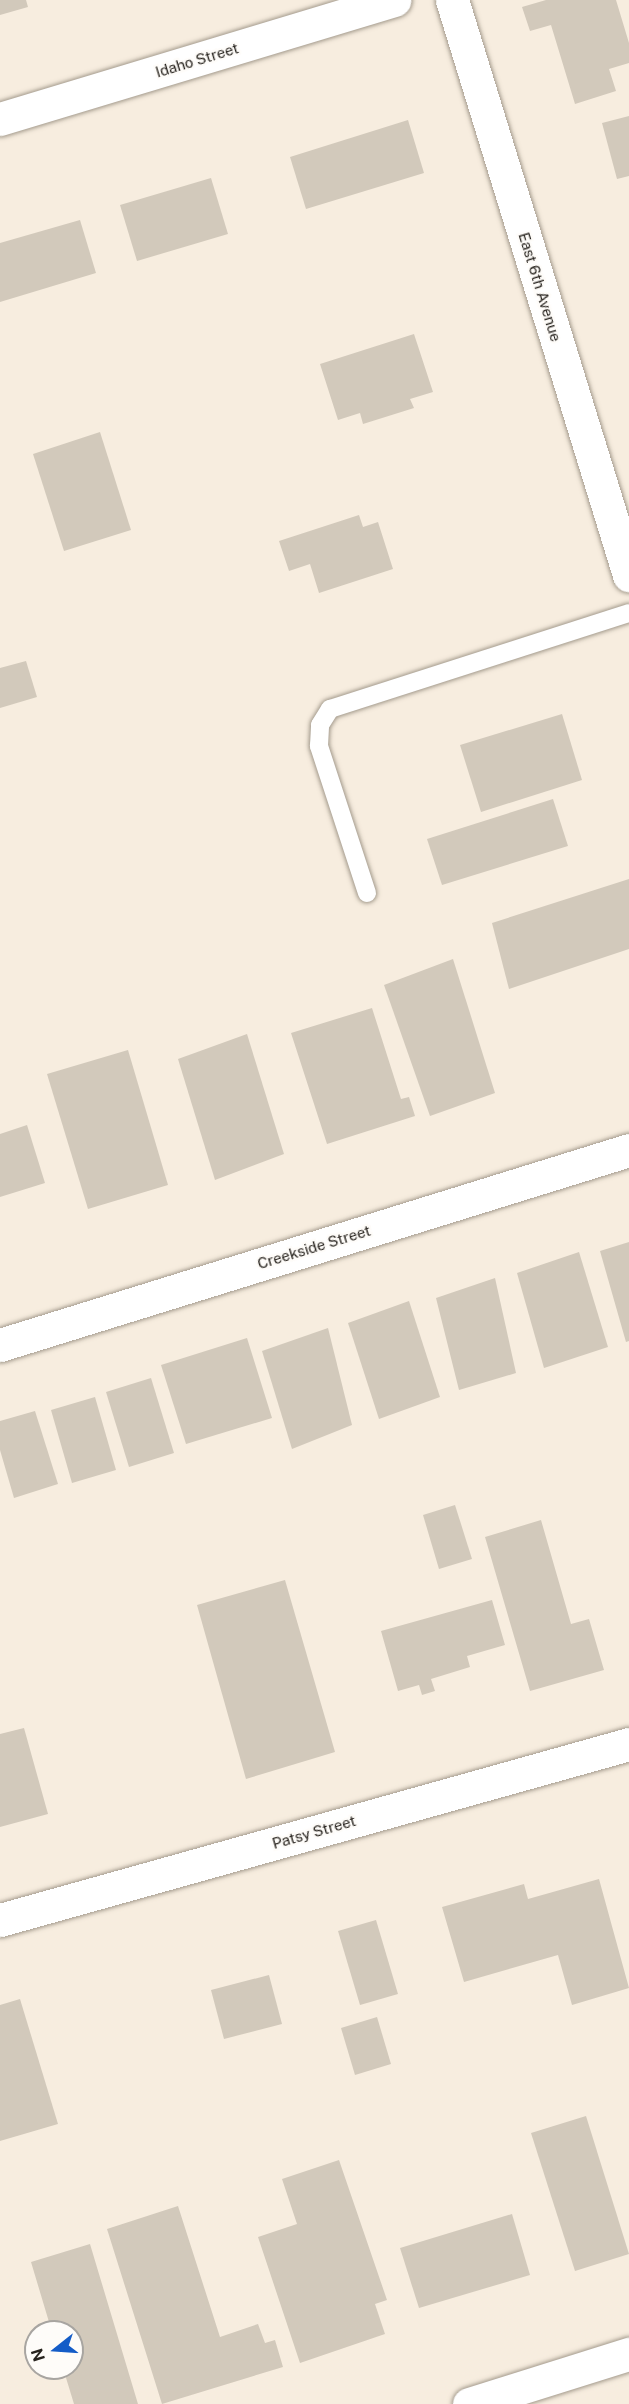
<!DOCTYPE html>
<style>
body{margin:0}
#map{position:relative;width:629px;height:2404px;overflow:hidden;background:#f7eddf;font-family:"Public Sans",sans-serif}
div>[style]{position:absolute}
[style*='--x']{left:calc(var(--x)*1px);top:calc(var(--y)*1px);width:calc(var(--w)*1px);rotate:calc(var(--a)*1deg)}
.building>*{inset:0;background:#d2c9bb}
.roads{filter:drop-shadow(0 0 2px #a49b8d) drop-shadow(0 0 2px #a49b8d)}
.service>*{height:18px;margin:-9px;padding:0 9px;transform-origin:9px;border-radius:9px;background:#fff}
.minor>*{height:33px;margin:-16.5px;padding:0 16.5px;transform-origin:16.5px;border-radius:16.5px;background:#fff}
span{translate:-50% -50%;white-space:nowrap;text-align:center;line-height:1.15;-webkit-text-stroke:4.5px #fefcf9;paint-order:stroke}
.street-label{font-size:15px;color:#27231e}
.north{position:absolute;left:24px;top:2320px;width:60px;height:60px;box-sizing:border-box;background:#fefcf9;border:2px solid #a8a5a1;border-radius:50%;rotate:253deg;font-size:16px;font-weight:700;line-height:24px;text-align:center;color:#27231e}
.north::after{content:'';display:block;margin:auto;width:21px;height:27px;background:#145cc7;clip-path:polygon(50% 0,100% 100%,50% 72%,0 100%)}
</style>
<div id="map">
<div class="building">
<div style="clip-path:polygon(0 0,26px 0,28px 7px,0 15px)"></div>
<div style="clip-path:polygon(546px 0,616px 0,629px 43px,629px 63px,609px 69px,616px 91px,575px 104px,551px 25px,530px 31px,522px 7px)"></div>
<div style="clip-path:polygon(629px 116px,629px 176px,617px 179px,602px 123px)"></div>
<div style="clip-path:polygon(408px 120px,424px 173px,306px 209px,290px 157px)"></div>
<div style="clip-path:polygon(211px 178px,228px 234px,137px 261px,120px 205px)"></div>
<div style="clip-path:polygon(80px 220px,96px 273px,0 302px,0 243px)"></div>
<div style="clip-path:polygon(414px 334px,433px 392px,410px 399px,414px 408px,363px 424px,360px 413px,338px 420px,320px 364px)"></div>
<div style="clip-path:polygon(100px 432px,131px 530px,64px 551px,33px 454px)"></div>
<div style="clip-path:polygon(359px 515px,363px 527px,378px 522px,393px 569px,319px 593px,310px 564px,289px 571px,279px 541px)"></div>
<div style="clip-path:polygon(26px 661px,37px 697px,0 708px,0 668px)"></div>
<div style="clip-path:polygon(562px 714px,582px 780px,481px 812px,460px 745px)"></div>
<div style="clip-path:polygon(553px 799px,568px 846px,442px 885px,427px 839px)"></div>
<div style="clip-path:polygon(629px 879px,629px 949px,509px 989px,492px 923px)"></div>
<div style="clip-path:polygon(453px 959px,495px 1093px,430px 1116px,384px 985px)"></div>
<div style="clip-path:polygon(372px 1008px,401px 1099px,409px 1097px,415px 1116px,327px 1144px,291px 1033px)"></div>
<div style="clip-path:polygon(247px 1034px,284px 1154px,215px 1180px,178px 1059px)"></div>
<div style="clip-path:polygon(128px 1050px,168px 1185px,88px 1209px,47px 1074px)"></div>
<div style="clip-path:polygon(27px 1125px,45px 1183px,0 1197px,0 1134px)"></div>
<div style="clip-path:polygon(629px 1242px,629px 1341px,626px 1342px,600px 1251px)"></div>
<div style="clip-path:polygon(579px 1252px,608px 1347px,544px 1368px,517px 1273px)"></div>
<div style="clip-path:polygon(495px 1278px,516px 1373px,459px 1390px,436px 1298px)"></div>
<div style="clip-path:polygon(409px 1301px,440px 1397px,379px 1419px,348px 1323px)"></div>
<div style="clip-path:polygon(328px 1328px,352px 1425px,292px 1449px,262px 1351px)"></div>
<div style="clip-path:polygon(247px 1338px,272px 1418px,186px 1444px,161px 1365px)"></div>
<div style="clip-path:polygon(151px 1378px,174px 1453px,129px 1467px,106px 1392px)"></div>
<div style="clip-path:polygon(95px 1397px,116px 1470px,72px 1483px,51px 1410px)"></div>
<div style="clip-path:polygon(35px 1411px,58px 1484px,14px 1498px,0 1450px,0 1421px)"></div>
<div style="clip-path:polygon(455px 1505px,472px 1559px,439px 1569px,423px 1515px)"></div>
<div style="clip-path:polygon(541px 1520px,571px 1624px,589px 1619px,604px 1670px,530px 1691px,485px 1537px)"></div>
<div style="clip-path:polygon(285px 1580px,335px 1752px,246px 1779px,197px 1605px)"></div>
<div style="clip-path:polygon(492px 1600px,505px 1645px,467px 1656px,470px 1667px,431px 1679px,435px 1691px,422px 1695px,419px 1685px,398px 1691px,381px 1631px)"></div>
<div style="clip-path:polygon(24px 1728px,48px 1814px,0 1827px,0 1734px)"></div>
<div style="clip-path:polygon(599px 1879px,629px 1988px,572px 2005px,558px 1955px,464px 1982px,442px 1907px,524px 1884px,528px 1899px)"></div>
<div style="clip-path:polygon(376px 1920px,398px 1994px,360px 2005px,338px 1931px)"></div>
<div style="clip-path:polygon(269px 1975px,282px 2024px,224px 2039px,211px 1990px)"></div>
<div style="clip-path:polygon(20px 1999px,58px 2124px,0 2141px,0 2005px)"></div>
<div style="clip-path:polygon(377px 2017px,391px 2064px,355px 2075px,341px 2028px)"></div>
<div style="clip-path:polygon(586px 2116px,629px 2254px,575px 2271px,531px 2133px)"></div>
<div style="clip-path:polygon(339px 2160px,387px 2300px,375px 2304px,385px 2334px,300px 2363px,258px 2237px,297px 2224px,282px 2179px)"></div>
<div style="clip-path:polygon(178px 2206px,220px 2337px,258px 2324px,265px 2343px,275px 2340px,283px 2367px,162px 2404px,107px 2229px)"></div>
<div style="clip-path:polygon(512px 2214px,530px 2275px,419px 2308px,400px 2248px)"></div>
<div style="clip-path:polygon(90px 2244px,138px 2404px,74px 2404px,63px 2368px,72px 2368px,72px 2332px,52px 2332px,31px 2262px)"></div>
</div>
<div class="roads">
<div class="service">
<div style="--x:367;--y:893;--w:155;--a:-108.1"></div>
<div style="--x:319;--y:746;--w:21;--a:-87"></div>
<div style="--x:320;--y:725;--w:19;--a:-58"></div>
<div style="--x:330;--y:709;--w:314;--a:-17.8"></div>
</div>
<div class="minor">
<div style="--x:452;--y:0;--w:602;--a:72.89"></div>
<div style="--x:0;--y:119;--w:412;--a:-16.8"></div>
<div style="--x:0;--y:1345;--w:659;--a:-17.22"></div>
<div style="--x:0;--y:1920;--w:653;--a:-15.63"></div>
<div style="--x:469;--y:2404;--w:168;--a:-17.4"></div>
</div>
</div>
<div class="street-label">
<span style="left:197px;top:60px;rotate:-17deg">Idaho Street</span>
<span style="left:540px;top:287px;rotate:73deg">East 6th Avenue</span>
<span style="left:314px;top:1247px;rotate:-17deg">Creekside Street</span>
<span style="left:314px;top:1832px;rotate:-16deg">Patsy Street</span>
</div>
<div class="north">N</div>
</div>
